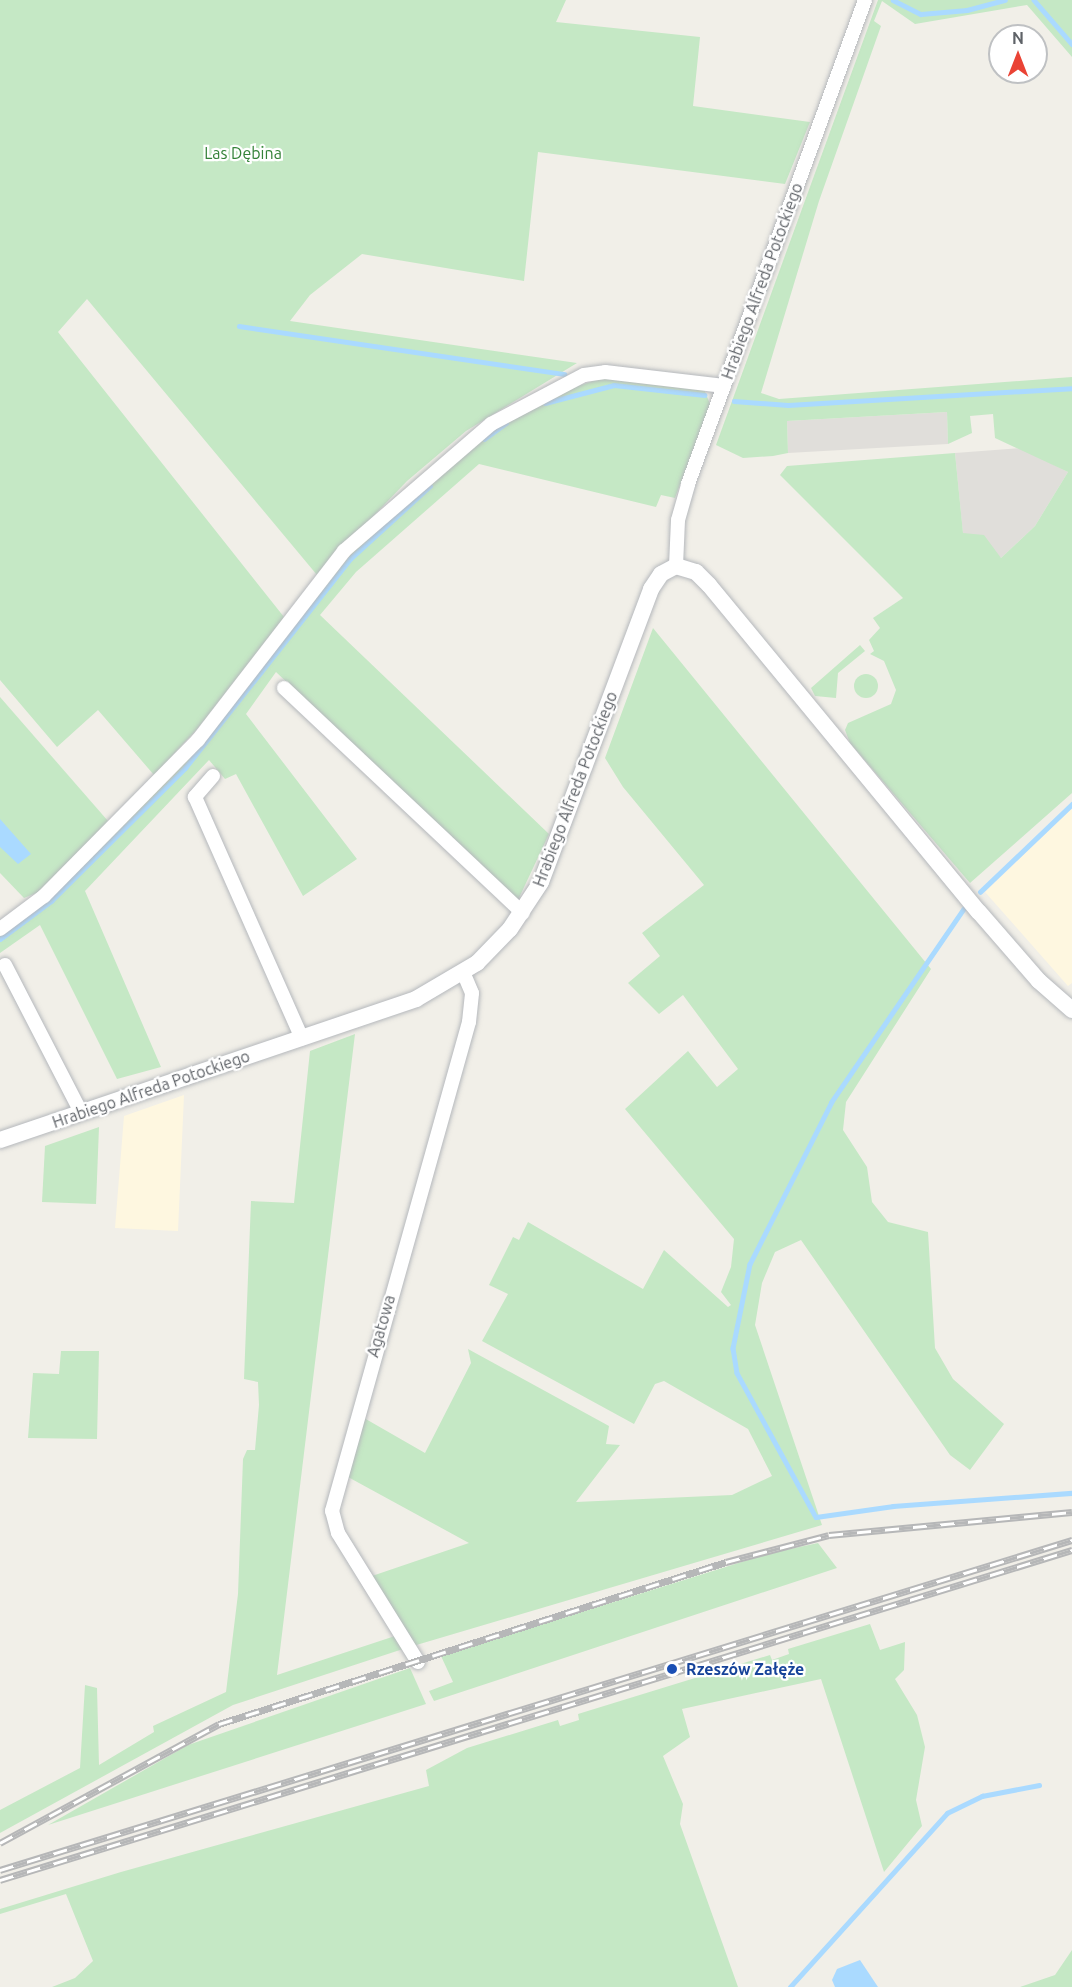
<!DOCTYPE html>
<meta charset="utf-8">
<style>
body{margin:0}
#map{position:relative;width:1072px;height:1987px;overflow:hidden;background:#f1efe8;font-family:Ubuntu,sans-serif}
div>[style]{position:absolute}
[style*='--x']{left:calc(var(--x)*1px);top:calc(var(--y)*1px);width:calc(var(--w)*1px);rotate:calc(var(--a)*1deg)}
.commercial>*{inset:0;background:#fef7e0}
.industrial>*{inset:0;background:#e0deda}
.green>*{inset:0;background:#c5e8c5}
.round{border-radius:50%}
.water>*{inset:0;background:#aadaff}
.stream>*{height:4.5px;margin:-2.25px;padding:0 2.25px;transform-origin:2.25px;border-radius:2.25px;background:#aadaff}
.roads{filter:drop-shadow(0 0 2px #b5b8bc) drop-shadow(0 0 2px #b5b8bc)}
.minor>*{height:14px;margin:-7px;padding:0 7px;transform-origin:7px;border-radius:7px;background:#fff}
.tertiary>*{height:16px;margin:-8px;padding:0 8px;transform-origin:8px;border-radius:8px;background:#fff}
.rail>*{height:7px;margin-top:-3.5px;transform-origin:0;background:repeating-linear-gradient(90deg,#fff 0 14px,#b6b7b8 0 28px);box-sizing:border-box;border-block:2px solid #b6b7b8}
.dots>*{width:16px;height:16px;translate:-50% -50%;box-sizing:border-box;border:3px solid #fff;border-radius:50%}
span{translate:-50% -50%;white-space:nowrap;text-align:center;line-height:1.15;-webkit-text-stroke:4.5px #fff;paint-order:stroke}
.park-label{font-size:16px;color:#348238}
.street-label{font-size:16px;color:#5f6368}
.transit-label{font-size:16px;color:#164399;font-weight:700}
.left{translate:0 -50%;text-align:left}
.north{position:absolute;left:988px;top:24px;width:60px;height:60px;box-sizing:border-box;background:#fff;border:2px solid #bfc1c3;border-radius:50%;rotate:0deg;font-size:16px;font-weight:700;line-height:24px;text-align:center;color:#5f6368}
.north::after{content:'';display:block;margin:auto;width:21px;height:27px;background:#ea4335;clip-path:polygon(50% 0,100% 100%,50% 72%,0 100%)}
</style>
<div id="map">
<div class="commercial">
<div style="clip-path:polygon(1072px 808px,1072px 983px,1068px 986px,985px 892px)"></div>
<div style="clip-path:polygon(184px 1095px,178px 1231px,115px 1228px,124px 1116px)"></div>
</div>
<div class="industrial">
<div style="clip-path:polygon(947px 412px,948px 444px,788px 453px,787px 421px)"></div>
<div style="clip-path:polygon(1021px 448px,1068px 472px,1035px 526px,1001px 558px,963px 534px,955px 453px)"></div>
</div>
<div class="green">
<div style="clip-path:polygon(0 0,566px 0,556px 22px,700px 37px,693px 106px,810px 122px,785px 184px,538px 152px,524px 281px,362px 254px,310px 295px,290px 321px,577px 363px,466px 431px,407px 481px,317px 575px,87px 299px,58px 332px,284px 617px,198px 728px,154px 775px,98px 710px,57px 747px,0 680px)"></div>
<div style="clip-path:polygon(878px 0,1072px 0,1072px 57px,1027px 5px,915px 24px,882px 1px,874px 21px,881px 26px,819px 201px,761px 393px,779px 399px,1072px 377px,1072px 793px,970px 883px,850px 743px,845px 730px,848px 723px,891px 704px,896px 690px,884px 661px,870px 654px,874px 651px,869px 640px,880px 628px,873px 618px,903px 598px,780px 475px,787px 466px,955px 453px,963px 533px,984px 535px,1001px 558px,1035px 526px,1068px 472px,995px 438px,993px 414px,970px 416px,972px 433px,948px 444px,947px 412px,787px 421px,788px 453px,773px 456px,743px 458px,716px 445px)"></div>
<div style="clip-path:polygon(602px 378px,704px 389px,710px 404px,675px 498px,661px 495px,656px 507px,479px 464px,356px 572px,320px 615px,549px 834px,518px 900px,276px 672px,246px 714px,357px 859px,303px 896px,236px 774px,225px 779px,209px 760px,85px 891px,161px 1067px,117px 1079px,40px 925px,0 953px,0 933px,172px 777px,359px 544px,476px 441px,539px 399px)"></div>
<div style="clip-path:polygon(653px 628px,931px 969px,846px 1102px,843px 1130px,867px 1167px,872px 1202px,888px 1222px,928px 1232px,935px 1348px,953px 1379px,1004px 1424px,970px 1470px,950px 1455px,801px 1240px,775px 1252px,762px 1283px,755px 1325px,822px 1525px,413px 1646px,372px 1576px,469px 1543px,348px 1477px,364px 1418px,425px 1453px,471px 1363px,468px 1349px,609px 1426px,606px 1444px,620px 1445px,576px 1502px,732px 1495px,772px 1476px,748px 1429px,664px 1381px,655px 1384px,634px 1424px,482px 1341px,508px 1294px,489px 1285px,513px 1237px,519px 1240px,528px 1222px,643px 1289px,664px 1250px,728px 1307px,731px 1305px,721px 1292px,731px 1267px,734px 1239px,625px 1109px,688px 1051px,717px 1087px,738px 1069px,683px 995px,659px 1014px,628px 983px,660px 956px,642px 933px,704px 885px,623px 787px,605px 758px)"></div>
<div style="clip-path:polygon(860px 645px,865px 651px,838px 673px,836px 698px,815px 696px,811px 688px)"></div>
<div class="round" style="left:854px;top:674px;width:24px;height:24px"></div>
<div style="clip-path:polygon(0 697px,108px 821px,41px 891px,24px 898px,0 873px)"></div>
<div style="clip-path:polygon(355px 1034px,277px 1675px,395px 1636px,403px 1649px,233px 1705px,0 1833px,0 1810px,80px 1768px,85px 1685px,97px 1688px,99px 1765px,154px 1732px,153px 1726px,226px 1692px,238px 1594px,243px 1459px,247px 1450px,255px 1450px,259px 1405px,258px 1382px,244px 1379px,251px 1201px,294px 1203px,310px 1051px)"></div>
<div style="clip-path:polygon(99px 1127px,96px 1204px,42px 1202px,45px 1146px)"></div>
<div style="clip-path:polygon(61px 1351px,99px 1351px,97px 1439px,28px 1438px,33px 1373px,59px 1374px)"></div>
<div style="clip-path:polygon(818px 1543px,837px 1568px,434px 1701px,429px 1691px,453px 1682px,441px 1656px,767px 1554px)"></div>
<div style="clip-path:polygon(870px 1624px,880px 1650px,905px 1642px,904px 1670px,895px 1679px,917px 1715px,925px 1747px,916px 1800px,922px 1826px,884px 1872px,821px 1679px,682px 1709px,690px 1737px,663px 1756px,683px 1804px,680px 1824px,738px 1987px,52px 1987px,75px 1978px,93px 1961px,66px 1894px,0 1914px,0 1909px,121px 1872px,429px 1786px,426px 1770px,467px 1748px,558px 1720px,560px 1726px,579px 1720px,578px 1714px,770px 1655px,772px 1660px,789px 1654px,788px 1649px)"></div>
<div style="clip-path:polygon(410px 1668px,426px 1704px,48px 1825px,188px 1745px)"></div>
<div style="clip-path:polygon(1072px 1950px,1072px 1987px,1020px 1987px,1055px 1975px)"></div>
</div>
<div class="water">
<div style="clip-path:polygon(0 819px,31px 854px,18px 864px,0 847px)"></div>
<div style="clip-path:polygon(860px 1960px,878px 1987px,835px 1987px,832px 1980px,837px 1969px)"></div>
</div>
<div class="stream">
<div style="--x:893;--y:0;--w:31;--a:27"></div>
<div style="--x:921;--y:14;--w:46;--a:-5"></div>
<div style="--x:967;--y:10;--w:39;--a:-15"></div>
<div style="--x:1034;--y:0;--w:58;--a:49.2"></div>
<div style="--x:239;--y:326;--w:329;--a:8.4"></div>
<div style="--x:734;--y:401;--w:54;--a:4.2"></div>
<div style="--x:788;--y:405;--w:285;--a:-3.4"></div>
<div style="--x:545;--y:403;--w:71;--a:-14.6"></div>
<div style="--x:614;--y:385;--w:91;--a:6.3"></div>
<div style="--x:484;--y:439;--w:27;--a:-36"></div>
<div style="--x:980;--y:892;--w:127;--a:-43.7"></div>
<div style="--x:964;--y:909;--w:234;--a:124.4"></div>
<div style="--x:832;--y:1102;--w:182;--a:116.8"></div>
<div style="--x:750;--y:1264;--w:86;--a:101.4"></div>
<div style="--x:733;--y:1348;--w:25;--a:81"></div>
<div style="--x:737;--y:1373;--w:164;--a:61.3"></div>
<div style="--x:816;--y:1517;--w:78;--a:-8.1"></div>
<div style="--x:893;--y:1506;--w:179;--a:-4.2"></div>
<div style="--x:0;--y:939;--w:64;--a:-36.7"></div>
<div style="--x:51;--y:901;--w:189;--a:-44.8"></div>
<div style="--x:185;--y:768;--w:266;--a:-51.7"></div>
<div style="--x:350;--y:559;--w:108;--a:-42.4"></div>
<div style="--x:790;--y:1987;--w:234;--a:-47.9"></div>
<div style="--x:947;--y:1813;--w:39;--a:-26"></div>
<div style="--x:982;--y:1796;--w:58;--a:-10.9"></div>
</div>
<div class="roads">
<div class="minor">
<div style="--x:676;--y:566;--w:46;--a:-87.5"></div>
<div style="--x:678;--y:520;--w:37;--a:-74"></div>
<div style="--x:688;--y:484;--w:515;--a:-69.91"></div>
<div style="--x:284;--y:688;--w:328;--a:43.3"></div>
<div style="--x:213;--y:776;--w:28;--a:131"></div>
<div style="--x:195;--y:797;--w:264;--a:66.1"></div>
<div style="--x:0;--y:929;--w:55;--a:-36.9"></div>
<div style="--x:44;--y:896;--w:219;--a:-45.4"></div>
<div style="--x:198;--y:740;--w:239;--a:-52.3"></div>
<div style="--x:344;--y:551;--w:194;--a:-40.8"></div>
<div style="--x:491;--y:424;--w:105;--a:-27.8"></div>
<div style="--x:584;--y:375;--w:21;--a:-8"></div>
<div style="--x:605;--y:372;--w:120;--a:6.7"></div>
<div style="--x:5;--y:965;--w:165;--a:62.7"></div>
<div style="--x:418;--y:1662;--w:152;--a:-121.8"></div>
<div style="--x:338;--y:1533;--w:23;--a:-105"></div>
<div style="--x:332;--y:1511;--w:508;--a:-74.35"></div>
<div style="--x:469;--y:1022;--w:29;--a:-84"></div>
<div style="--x:472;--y:993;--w:21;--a:-113"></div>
</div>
<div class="tertiary">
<div style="--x:0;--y:1140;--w:439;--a:-18.7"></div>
<div style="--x:416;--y:999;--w:71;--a:-30.5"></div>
<div style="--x:477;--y:963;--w:47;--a:-45.9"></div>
<div style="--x:510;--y:929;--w:56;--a:-56.6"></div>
<div style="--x:541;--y:882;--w:313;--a:-69.4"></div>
<div style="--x:651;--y:589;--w:18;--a:-56"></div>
<div style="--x:661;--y:574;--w:17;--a:-28"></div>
<div style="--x:676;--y:566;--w:21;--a:17"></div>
<div style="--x:696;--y:572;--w:18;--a:45"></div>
<div style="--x:709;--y:585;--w:424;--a:50.5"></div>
<div style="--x:979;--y:912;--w:91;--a:49"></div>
<div style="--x:1039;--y:981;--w:44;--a:41.3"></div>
</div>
</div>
<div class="rail">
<div style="--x:0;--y:1843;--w:249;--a:-28.5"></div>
<div style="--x:219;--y:1724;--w:532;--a:-17.72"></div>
<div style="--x:726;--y:1562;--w:106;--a:-14.7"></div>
<div style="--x:829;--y:1535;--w:244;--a:-5.4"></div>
<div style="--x:0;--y:1870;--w:1122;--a:-17.11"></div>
<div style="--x:0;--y:1880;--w:1122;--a:-17.11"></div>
</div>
<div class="dots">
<div style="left:672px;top:1669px;background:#1a4fb4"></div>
</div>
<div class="park-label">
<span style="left:243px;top:153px">Las Dębina</span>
</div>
<div class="street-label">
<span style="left:762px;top:281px;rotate:-70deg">Hrabiego Alfreda Potockiego</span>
<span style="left:575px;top:789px;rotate:-69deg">Hrabiego Alfreda Potockiego</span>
<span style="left:151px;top:1089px;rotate:-19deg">Hrabiego Alfreda Potockiego</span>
<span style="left:381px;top:1326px;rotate:-74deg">Agatowa</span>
</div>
<div class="transit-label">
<span class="left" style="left:686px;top:1669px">Rzeszów Załęże</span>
</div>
<div class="north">N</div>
</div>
